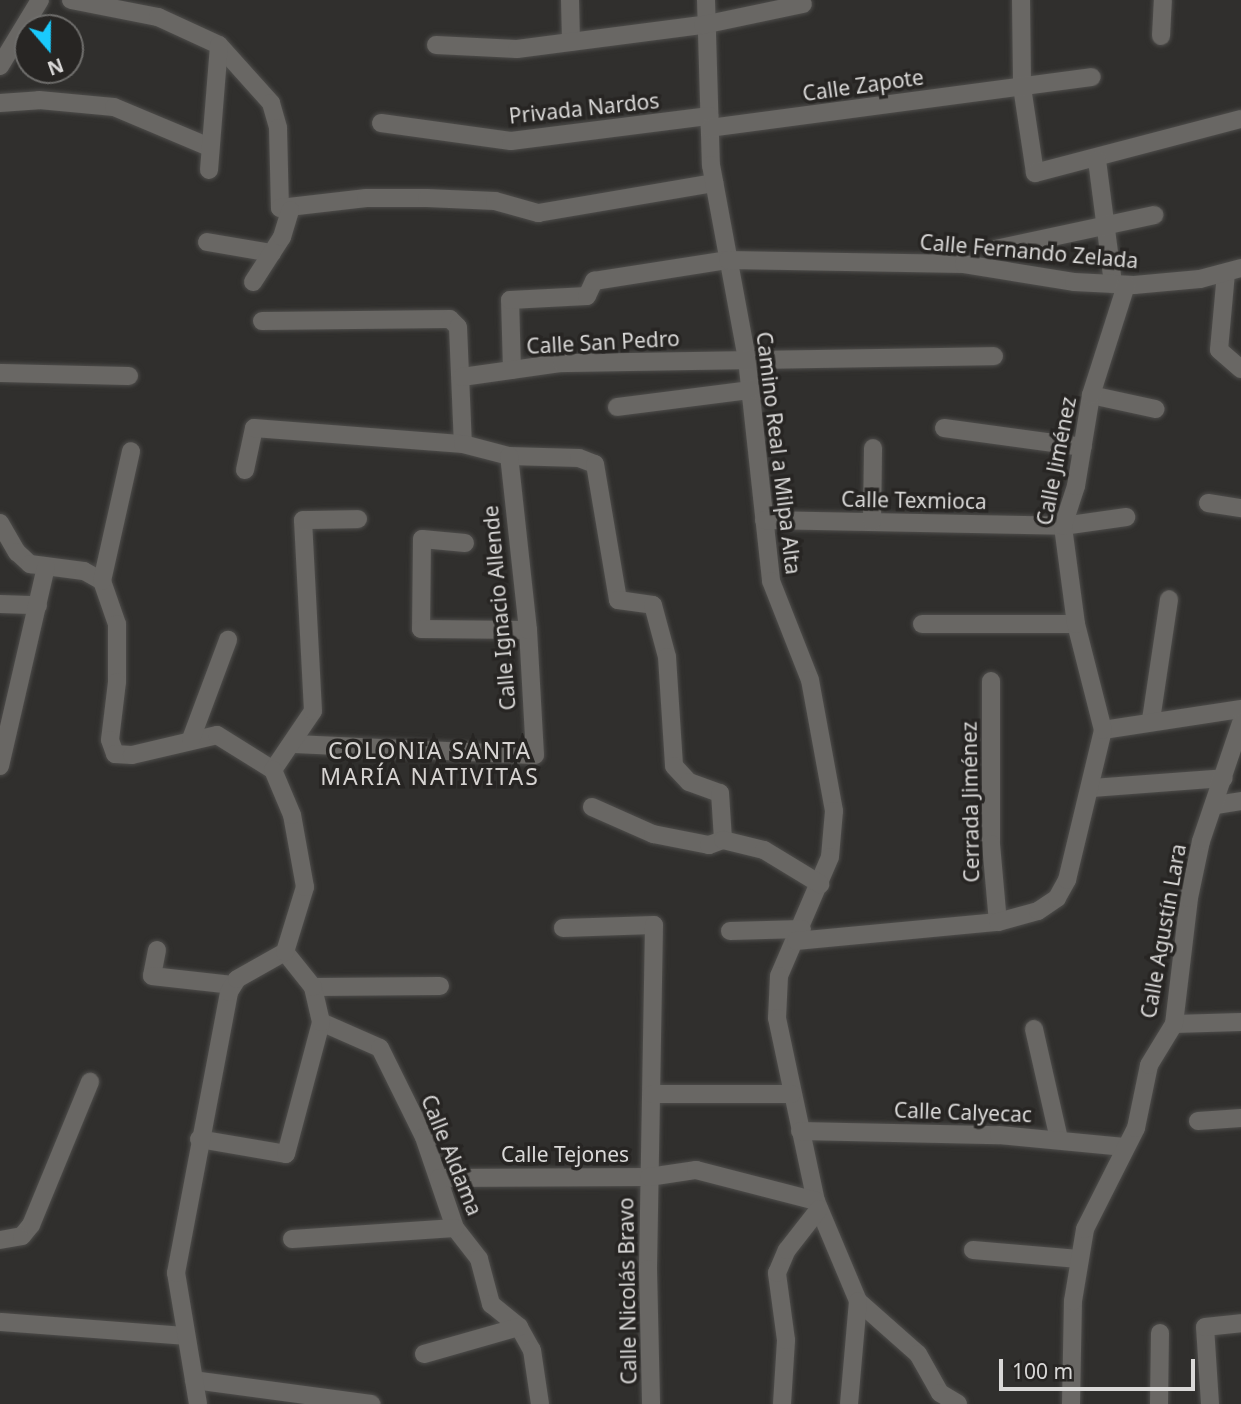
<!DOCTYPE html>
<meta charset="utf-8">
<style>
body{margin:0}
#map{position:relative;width:1241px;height:1404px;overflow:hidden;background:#302f2d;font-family:"Noto Sans",sans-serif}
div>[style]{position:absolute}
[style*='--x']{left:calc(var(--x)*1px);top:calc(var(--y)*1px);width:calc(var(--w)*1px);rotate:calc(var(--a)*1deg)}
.roads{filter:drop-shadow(0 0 2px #4e4d4b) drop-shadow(0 0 2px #4e4d4b)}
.minor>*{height:18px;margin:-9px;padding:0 9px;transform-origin:9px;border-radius:9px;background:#696764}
span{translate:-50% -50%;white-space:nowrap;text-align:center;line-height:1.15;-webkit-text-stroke:7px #272523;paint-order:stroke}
.street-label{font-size:21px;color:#d9d8d7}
.neighbourhood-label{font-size:23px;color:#d6d3d1;letter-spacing:2px}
.north{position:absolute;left:14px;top:14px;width:70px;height:70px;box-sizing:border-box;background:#272523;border:2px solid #6e6d6b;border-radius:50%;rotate:160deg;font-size:19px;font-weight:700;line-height:28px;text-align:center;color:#d9d8d7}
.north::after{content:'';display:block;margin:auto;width:24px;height:32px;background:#1acafc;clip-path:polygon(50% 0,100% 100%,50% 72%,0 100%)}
.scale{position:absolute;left:999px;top:1359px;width:196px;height:32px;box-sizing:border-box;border:4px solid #d9d8d7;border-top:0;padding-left:9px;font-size:21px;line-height:24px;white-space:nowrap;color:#d9d8d7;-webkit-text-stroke:5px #272523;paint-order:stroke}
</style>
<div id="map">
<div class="roads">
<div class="minor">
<div style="--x:71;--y:0;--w:89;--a:11.1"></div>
<div style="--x:158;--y:17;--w:67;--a:24.7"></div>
<div style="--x:219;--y:45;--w:78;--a:48.1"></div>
<div style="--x:271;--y:103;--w:26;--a:74"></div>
<div style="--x:278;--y:128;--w:80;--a:88.6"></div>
<div style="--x:280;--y:208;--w:87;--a:-6.6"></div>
<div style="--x:366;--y:198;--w:61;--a:0"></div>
<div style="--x:427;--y:198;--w:68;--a:2.5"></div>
<div style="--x:495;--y:201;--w:45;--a:15.6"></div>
<div style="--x:538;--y:213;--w:179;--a:-9.7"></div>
<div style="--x:570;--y:0;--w:42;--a:88.6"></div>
<div style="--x:706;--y:0;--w:165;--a:88.3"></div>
<div style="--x:711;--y:165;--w:197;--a:79.5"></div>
<div style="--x:747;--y:359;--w:223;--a:83.8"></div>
<div style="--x:771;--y:581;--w:106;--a:68.5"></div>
<div style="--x:810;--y:680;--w:133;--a:79.6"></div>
<div style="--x:834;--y:811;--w:46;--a:95"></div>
<div style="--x:830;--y:857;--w:129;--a:113.2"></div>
<div style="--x:779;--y:976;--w:42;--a:92.7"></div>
<div style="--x:777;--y:1018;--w:187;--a:78"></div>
<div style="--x:816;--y:1201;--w:108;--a:67.2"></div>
<div style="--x:858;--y:1301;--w:80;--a:41.5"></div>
<div style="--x:918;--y:1354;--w:45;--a:60.6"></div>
<div style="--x:940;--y:1393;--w:21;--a:31"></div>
<div style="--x:1021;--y:0;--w:87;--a:89.3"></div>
<div style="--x:1022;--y:87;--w:87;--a:81.4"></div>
<div style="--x:1035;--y:173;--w:213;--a:-14.7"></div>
<div style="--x:1161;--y:36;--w:36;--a:-87"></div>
<div style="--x:436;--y:45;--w:81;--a:2.8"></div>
<div style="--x:517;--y:49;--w:188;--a:-7.4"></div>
<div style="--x:703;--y:25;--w:102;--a:-11.9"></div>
<div style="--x:0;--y:66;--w:77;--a:-58.8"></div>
<div style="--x:0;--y:103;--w:39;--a:-4"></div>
<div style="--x:39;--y:100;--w:75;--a:5.3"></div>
<div style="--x:114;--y:107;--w:103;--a:22.8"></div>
<div style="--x:381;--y:123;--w:131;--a:7.9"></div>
<div style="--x:511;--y:141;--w:200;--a:-7.2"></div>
<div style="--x:710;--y:128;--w:385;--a:-7.6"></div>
<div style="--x:1097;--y:160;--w:125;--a:82.6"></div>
<div style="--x:209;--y:170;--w:125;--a:-85.4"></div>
<div style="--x:207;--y:242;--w:66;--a:9.6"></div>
<div style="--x:996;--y:249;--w:162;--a:-12.1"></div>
<div style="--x:1226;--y:273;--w:77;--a:95.2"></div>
<div style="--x:1219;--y:350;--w:29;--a:41"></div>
<div style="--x:253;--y:282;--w:54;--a:-57.2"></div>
<div style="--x:282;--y:237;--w:28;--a:-73"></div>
<div style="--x:262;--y:321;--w:188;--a:-0.6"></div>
<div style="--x:450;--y:319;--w:11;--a:45"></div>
<div style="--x:458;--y:327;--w:117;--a:87.6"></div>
<div style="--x:512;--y:370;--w:70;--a:-91.6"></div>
<div style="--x:510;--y:300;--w:77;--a:-3"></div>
<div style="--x:587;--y:296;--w:17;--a:-65"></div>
<div style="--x:594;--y:281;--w:136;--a:-8.9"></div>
<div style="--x:728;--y:260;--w:236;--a:1"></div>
<div style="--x:964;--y:264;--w:111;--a:9.3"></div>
<div style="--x:1074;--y:282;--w:60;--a:2.9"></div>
<div style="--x:1134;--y:285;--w:66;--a:-5.2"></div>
<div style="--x:1200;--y:279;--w:42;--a:-15"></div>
<div style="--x:0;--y:373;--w:129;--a:1.3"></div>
<div style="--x:462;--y:377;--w:101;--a:-8"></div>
<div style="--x:562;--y:363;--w:432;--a:-0.9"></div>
<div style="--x:1091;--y:395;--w:66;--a:12.3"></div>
<div style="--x:617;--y:407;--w:134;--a:-7.3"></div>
<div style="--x:944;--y:428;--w:140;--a:7.8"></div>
<div style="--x:245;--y:470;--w:43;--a:-77.9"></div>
<div style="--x:254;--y:428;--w:210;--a:4.4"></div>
<div style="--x:463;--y:444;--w:48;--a:14.6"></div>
<div style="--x:509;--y:456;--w:70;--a:1.6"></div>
<div style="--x:579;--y:458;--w:17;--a:21"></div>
<div style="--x:595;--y:464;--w:138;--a:80.4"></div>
<div style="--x:618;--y:600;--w:35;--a:8"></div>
<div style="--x:653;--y:605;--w:54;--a:74.9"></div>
<div style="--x:667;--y:657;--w:109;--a:86.3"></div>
<div style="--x:674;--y:766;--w:22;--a:47"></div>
<div style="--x:689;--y:782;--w:33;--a:20"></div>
<div style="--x:720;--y:793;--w:47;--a:86.3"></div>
<div style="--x:1208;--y:503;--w:33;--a:9"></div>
<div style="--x:764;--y:520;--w:299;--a:1.1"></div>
<div style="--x:1063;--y:526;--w:64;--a:-8.1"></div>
<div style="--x:872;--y:522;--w:74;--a:-89.2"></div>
<div style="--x:0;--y:523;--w:34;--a:60"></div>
<div style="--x:17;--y:552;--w:18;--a:43"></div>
<div style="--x:30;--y:564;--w:54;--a:7.4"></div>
<div style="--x:84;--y:571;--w:21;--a:29"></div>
<div style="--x:102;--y:581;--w:46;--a:70.8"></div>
<div style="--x:117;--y:624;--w:58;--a:90"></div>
<div style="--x:117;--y:682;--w:58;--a:96.9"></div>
<div style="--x:110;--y:740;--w:15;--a:70"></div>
<div style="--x:115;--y:754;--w:17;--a:3"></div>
<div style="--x:132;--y:755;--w:87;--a:-13.2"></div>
<div style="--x:217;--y:735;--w:66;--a:32"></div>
<div style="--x:465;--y:543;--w:43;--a:-174.7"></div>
<div style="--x:422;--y:539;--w:90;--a:90.6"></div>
<div style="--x:421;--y:629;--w:107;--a:0.5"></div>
<div style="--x:102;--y:581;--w:133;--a:-77.4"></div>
<div style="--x:0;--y:604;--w:38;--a:2"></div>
<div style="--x:922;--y:624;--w:154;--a:0"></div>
<div style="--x:991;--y:681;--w:163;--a:90"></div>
<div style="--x:991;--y:844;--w:78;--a:84.9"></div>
<div style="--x:1151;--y:720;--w:122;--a:-81.5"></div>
<div style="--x:1103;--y:730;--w:140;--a:-8.7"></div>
<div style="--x:191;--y:739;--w:106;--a:-69.5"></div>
<div style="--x:293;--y:744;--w:242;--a:2.6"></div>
<div style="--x:535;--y:755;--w:125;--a:-93.2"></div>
<div style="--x:528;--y:630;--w:175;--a:-96.2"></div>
<div style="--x:0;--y:766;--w:204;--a:-77"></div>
<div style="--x:273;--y:770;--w:71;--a:-55.9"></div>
<div style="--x:313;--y:711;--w:191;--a:-93"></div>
<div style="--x:303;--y:520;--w:55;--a:-1"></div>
<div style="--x:1092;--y:788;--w:132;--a:-4.3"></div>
<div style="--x:1216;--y:805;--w:25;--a:-9"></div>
<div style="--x:592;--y:807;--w:67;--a:23.9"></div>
<div style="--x:653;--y:834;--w:57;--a:11.1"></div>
<div style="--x:709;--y:845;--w:15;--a:-20"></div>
<div style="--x:723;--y:840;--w:42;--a:13.7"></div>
<div style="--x:764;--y:850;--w:66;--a:31.3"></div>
<div style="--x:563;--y:928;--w:91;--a:-1.9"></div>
<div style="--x:654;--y:925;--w:344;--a:91"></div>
<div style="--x:648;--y:1269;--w:135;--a:88.7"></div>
<div style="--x:730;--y:931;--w:72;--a:-1.6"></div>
<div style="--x:796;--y:941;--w:203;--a:-5.4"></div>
<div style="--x:998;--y:922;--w:41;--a:-15.4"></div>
<div style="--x:1038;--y:911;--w:23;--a:-34"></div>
<div style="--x:1057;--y:898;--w:21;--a:-61"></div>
<div style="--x:1067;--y:880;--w:154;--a:-76.5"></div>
<div style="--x:1103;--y:730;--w:109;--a:-104.3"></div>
<div style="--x:1076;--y:624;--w:99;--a:-97.6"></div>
<div style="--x:1063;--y:526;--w:42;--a:-72"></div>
<div style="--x:1076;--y:486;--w:92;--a:-80.6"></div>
<div style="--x:1091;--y:395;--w:115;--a:-72.3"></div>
<div style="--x:157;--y:950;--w:26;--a:101"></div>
<div style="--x:152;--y:976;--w:81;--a:6.4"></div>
<div style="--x:313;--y:987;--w:127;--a:-0.5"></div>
<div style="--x:321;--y:1022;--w:64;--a:23.8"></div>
<div style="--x:380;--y:1048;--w:99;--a:63.7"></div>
<div style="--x:424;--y:1137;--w:96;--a:71.2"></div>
<div style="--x:455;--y:1228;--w:39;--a:52"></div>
<div style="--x:479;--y:1259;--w:47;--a:75.1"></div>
<div style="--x:491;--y:1304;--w:36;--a:39"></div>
<div style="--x:519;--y:1327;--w:26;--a:61"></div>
<div style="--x:532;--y:1350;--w:55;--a:81.6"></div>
<div style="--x:1174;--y:1024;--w:67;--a:-1.7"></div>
<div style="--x:1034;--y:1029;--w:113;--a:77.2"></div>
<div style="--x:652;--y:1094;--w:140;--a:0"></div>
<div style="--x:1198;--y:1121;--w:43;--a:-4"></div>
<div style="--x:800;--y:1131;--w:199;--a:1.2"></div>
<div style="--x:999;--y:1135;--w:126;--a:5.5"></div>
<div style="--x:199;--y:1139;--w:88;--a:9.8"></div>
<div style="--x:286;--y:1154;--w:137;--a:-75.1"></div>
<div style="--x:321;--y:1022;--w:36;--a:-103"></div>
<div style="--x:313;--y:987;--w:45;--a:-128.7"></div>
<div style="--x:439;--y:1178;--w:210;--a:-0.3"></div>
<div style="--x:649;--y:1177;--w:48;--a:-8.5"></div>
<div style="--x:696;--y:1170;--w:124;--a:14.5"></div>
<div style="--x:292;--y:1239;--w:163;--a:-3.9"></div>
<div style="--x:0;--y:1240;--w:22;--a:-10"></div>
<div style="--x:22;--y:1236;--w:14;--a:-51"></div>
<div style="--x:31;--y:1225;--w:155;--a:-67.6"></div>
<div style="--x:973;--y:1250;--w:106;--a:4.9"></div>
<div style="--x:0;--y:1322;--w:186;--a:4.3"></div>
<div style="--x:424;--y:1354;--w:99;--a:-15.9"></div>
<div style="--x:194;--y:1380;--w:179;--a:7.7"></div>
<div style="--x:198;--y:1404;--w:133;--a:-99.5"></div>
<div style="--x:176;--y:1273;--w:286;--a:-79.3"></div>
<div style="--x:229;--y:992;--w:15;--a:-58"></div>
<div style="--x:237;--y:979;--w:55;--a:-29.4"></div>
<div style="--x:285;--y:952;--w:68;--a:-72.9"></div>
<div style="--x:305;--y:887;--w:73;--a:-100.2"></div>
<div style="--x:292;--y:815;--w:49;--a:-112.9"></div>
<div style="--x:782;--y:1404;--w:64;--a:-86.4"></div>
<div style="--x:786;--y:1340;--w:68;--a:-97.7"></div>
<div style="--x:777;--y:1273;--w:25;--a:-67"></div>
<div style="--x:787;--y:1250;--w:52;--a:-52"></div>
<div style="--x:849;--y:1404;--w:103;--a:-85"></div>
<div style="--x:1071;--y:1404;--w:103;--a:-88.9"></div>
<div style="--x:1073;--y:1301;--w:73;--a:-80.5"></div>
<div style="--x:1085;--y:1229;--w:113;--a:-63.2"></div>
<div style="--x:1136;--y:1128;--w:64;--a:-78.3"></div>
<div style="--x:1149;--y:1065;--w:48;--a:-58.6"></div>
<div style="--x:1174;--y:1024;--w:127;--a:-83.2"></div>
<div style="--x:1189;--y:898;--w:58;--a:-78.1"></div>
<div style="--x:1201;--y:841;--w:125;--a:-71.3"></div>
<div style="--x:1159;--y:1404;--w:71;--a:-89.2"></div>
<div style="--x:1210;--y:1404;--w:77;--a:-93.7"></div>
<div style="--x:1205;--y:1327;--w:36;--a:-6"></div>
</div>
</div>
<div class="street-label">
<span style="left:863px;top:85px;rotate:-8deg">Calle Zapote</span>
<span style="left:584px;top:108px;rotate:-6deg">Privada Nardos</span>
<span style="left:1029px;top:251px;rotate:5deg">Calle Fernando Zelada</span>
<span style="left:603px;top:342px;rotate:-3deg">Calle San Pedro</span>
<span style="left:779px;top:453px;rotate:83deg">Camino Real a Milpa Alta</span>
<span style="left:1056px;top:461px;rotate:-79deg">Calle Jiménez</span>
<span style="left:914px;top:500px;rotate:1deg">Calle Texmioca</span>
<span style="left:499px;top:608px;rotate:-95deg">Calle Ignacio Allende</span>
<span style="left:970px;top:802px;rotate:-91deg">Cerrada Jiménez</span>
<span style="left:1163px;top:931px;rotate:-80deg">Calle Agustín Lara</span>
<span style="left:963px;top:1112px;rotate:2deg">Calle Calyecac</span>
<span style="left:565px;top:1154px">Calle Tejones</span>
<span style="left:452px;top:1155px;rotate:68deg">Calle Aldama</span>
<span style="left:627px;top:1291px;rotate:-91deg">Calle Nicolás Bravo</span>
</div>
<div class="neighbourhood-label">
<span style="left:430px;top:763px">COLONIA SANTA<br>MARÍA NATIVITAS</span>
</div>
<div class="north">N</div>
<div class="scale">100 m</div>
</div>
